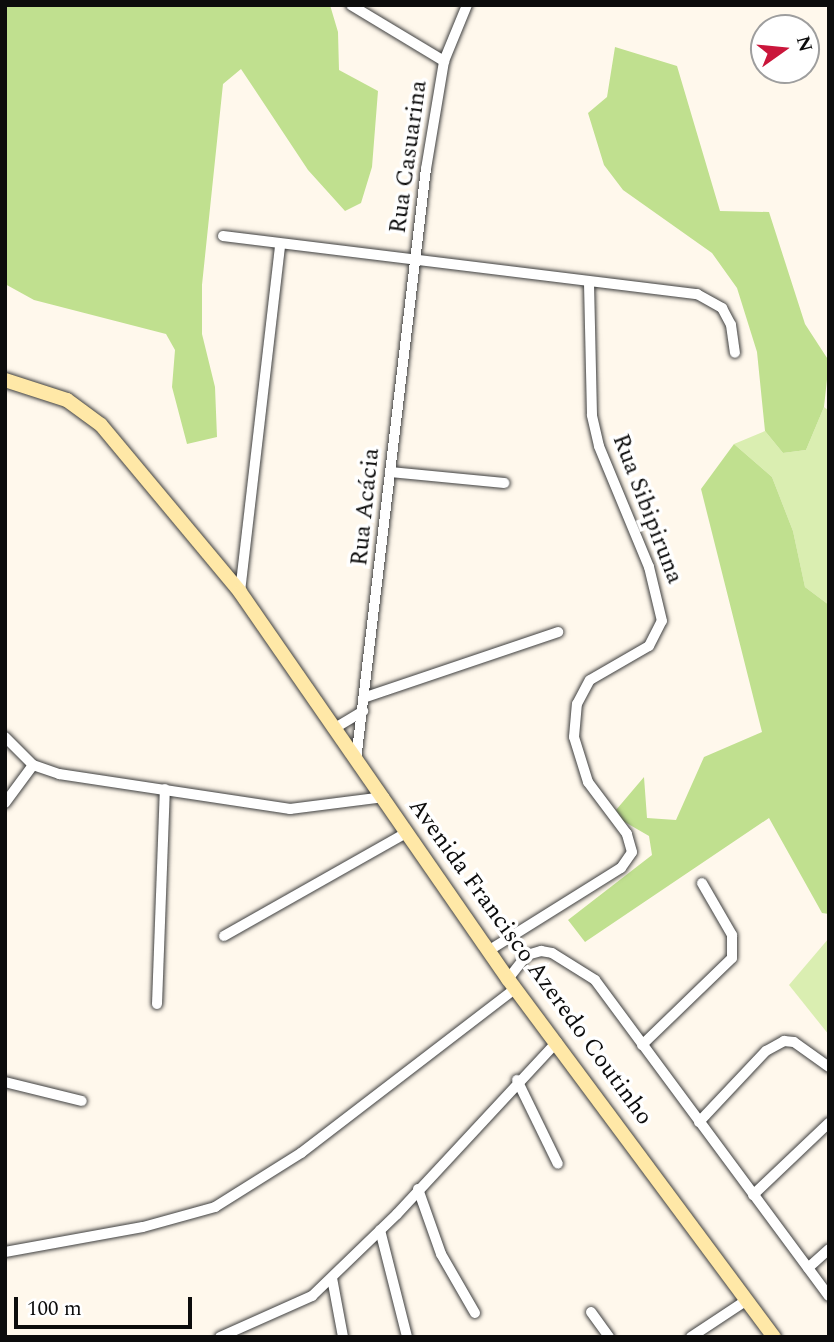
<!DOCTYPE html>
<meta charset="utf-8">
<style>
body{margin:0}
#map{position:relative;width:834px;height:1342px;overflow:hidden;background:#fff8ec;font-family:Spectral,serif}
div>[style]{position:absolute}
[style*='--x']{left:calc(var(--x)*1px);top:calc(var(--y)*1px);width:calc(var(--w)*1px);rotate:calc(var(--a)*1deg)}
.green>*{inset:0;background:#daeeb1}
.forest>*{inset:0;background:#c0e08f}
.roads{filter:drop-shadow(0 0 2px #3f3f3f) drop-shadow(0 0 2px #3f3f3f)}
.minor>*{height:10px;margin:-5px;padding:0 5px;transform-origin:5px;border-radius:5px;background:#fff}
.secondary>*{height:14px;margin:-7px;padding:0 7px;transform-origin:7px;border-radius:7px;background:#ffe8a7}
span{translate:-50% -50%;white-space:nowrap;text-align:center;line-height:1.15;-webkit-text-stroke:7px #fff;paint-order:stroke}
.street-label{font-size:24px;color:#0c0c0c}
.frame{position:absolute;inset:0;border:7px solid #0c0c0c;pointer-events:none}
.north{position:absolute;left:750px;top:14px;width:70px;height:70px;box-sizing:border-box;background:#fff;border:2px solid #9e9e9e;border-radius:50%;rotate:75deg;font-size:19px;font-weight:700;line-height:28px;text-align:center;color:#0c0c0c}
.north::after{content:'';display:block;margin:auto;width:24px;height:32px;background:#ca163b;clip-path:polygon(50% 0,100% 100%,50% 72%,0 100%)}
.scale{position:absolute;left:14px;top:1297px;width:178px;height:32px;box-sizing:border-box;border:4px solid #0c0c0c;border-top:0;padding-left:9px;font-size:21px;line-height:24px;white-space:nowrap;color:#0c0c0c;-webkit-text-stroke:5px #fff;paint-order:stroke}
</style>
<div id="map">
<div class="green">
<div style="clip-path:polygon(824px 407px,829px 411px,829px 605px,805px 587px,793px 531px,772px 477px,734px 444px,765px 431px,783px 453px,806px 450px)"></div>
<div style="clip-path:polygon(829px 938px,829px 1035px,789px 985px)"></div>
</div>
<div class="forest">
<div style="clip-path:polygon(5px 5px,330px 5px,338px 32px,339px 70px,378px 91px,372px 167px,361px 203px,345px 211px,308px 170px,241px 69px,223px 84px,202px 285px,202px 334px,215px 387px,217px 437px,187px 444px,172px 387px,175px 350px,166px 334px,34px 300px,5px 284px)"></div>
<div style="clip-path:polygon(615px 47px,677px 66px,720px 211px,769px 212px,805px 324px,829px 361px,824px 407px,806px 450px,783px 453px,765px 431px,757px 352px,737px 288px,712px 253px,623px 190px,604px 165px,588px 113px,607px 97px)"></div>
<div style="clip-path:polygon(734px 444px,772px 477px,793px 531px,805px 587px,829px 605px,829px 914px,822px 913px,769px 818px,585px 942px,568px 920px,652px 855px,649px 836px,623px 821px,616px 810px,644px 777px,647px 818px,676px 820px,704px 757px,762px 732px,701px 489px)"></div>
</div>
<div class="roads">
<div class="minor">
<div style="--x:351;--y:5;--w:109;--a:31.1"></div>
<div style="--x:223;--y:236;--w:478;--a:7"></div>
<div style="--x:697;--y:294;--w:29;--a:29"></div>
<div style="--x:722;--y:308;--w:19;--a:62"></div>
<div style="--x:731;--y:325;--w:28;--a:82"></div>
<div style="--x:390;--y:472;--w:115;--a:5.5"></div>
<div style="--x:240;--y:592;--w:348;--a:-83.4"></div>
<div style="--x:366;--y:697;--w:203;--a:-18.7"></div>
<div style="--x:335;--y:728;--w:33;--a:-31"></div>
<div style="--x:5;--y:737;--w:40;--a:45"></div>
<div style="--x:33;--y:765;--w:28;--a:19"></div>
<div style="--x:59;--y:774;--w:234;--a:8.6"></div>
<div style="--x:290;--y:809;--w:95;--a:-7.3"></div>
<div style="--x:356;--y:760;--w:595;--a:-83.25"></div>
<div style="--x:426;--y:169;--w:109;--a:-80.5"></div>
<div style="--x:444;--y:61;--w:61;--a:-67.7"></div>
<div style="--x:5;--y:803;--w:47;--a:-53.6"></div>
<div style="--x:224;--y:936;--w:211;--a:-29.5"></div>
<div style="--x:488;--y:951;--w:157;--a:-32"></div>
<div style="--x:621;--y:868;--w:19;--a:-55"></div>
<div style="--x:632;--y:852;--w:19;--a:-106"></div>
<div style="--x:627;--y:834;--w:65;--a:-126.9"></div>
<div style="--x:588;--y:782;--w:47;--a:-107.3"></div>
<div style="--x:574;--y:737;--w:33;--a:-85"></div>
<div style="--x:577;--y:704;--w:27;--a:-62"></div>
<div style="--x:590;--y:680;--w:68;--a:-30"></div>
<div style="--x:649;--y:646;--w:28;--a:-63"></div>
<div style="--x:662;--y:621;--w:56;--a:-103.5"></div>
<div style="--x:649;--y:567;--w:131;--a:-112.5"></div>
<div style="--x:599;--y:446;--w:32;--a:-103"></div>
<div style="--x:592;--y:415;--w:133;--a:-91.3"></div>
<div style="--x:508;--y:979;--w:31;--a:-52"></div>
<div style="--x:527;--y:955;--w:15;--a:-16"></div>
<div style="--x:541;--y:951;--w:11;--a:10"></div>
<div style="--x:552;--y:953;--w:51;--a:32.1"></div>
<div style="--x:595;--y:980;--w:393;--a:53.5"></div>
<div style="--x:157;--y:1004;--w:215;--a:-87.9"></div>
<div style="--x:642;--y:1045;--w:125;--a:-44"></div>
<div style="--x:732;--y:958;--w:23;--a:-90"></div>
<div style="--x:732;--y:935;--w:60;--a:-120"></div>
<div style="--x:517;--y:1080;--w:93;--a:64"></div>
<div style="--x:5;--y:1082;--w:79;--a:13.9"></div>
<div style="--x:699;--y:1122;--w:98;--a:-46.7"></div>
<div style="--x:766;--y:1051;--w:21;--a:-29"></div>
<div style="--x:784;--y:1041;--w:10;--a:6"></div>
<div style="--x:794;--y:1042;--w:43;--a:35.5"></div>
<div style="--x:418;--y:1189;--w:69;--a:70.5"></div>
<div style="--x:441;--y:1254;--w:68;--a:60"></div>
<div style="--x:753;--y:1195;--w:105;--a:-43.5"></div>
<div style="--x:380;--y:1230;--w:110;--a:75.8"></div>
<div style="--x:5;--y:1252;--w:140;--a:-10.3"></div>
<div style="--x:143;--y:1227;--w:75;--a:-15.5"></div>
<div style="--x:215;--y:1207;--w:102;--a:-32.1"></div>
<div style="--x:301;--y:1153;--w:270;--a:-37.5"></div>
<div style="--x:808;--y:1268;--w:28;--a:-42"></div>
<div style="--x:332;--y:1278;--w:60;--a:79.4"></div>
<div style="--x:591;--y:1312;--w:31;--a:54"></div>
<div style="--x:220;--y:1337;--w:101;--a:-24"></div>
<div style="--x:312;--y:1296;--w:118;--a:-44"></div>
<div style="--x:397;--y:1214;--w:235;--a:-47.1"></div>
<div style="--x:691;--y:1337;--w:67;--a:-33.5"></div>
</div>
<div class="secondary">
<div style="--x:5;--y:380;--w:65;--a:17.9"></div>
<div style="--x:67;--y:400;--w:42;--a:36.3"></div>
<div style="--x:101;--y:425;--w:217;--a:50.2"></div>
<div style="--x:240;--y:592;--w:471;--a:55.3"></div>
<div style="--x:508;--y:979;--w:446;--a:53.4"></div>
</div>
</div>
<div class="street-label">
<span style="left:409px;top:157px;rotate:-82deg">Rua Casuarina</span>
<span style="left:366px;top:507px;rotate:-84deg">Rua Acácia</span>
<span style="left:647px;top:509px;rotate:69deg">Rua Sibipiruna</span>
<span style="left:530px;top:962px;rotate:54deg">Avenida Francisco Azeredo Coutinho</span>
</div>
<div class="frame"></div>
<div class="north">N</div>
<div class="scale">100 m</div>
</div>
